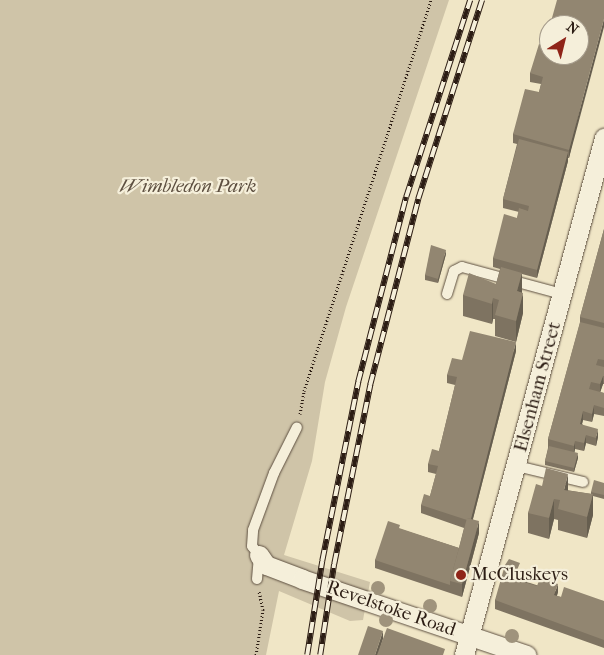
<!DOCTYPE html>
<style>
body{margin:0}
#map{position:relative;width:604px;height:655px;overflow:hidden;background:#f0e6c6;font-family:"IM FELL French Canon",serif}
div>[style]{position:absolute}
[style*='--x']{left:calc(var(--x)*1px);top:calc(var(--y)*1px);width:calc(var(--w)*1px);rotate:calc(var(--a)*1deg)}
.green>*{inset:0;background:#cfc4a8}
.path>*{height:3px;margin-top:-1.5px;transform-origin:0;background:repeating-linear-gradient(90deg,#2c1d14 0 1px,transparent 0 3.5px)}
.roads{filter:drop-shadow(0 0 1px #5d4f40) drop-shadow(0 0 1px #5d4f40)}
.service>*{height:10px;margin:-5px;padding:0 5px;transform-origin:5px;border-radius:5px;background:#f5efda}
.minor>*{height:19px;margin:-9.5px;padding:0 9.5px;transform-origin:9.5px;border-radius:9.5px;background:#f5efda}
.rail>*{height:5.5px;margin-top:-2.75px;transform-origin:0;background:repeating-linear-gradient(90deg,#f5efda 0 11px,#2c1d14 0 22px);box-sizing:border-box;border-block:1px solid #2c1d14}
.trees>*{width:14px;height:14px;margin:-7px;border-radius:50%;background:#9f937c}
.wall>*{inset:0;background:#7e7361}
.shaded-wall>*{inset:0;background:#665e4f}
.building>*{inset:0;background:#928671}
.dots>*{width:14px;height:14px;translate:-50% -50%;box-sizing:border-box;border:2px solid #f5efda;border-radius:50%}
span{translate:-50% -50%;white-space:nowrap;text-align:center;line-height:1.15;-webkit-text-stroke:4.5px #f5efda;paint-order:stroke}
.park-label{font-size:19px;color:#5d4f40;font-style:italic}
.street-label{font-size:19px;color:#2c1d14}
.poi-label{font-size:19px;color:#2c1d14}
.left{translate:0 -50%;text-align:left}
.north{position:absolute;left:539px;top:15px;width:50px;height:50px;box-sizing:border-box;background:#f5efda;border:1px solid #a59b8b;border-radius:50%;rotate:36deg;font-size:14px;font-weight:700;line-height:20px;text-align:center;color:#2c1d14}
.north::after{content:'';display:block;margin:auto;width:18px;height:22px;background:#8f2418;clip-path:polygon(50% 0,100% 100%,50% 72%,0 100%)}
</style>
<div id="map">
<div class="green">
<div style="clip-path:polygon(0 0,449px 0,346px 307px,325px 382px,312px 461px,284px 555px,370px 582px,363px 620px,350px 621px,279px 591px,266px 655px,0 655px)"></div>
</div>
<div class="path">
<div style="--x:300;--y:414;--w:23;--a:-80"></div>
<div style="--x:304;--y:391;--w:411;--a:-72"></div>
<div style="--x:256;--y:655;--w:46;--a:-81.2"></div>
<div style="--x:263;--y:610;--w:19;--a:-102"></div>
</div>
<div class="roads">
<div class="service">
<div style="--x:447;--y:294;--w:24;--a:-73"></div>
<div style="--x:454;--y:271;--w:9;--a:-27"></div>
<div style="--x:462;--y:267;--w:104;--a:15.1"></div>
<div style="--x:517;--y:466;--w:68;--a:13.6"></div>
<div style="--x:257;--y:579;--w:24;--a:-85"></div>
<div style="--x:259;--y:555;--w:11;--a:-128"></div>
<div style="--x:252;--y:546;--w:16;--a:-86"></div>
<div style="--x:253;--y:530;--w:61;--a:-69.8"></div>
<div style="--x:274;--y:473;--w:51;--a:-63.4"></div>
</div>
<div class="minor">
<div style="--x:259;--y:555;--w:12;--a:55"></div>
<div style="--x:266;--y:565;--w:39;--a:21"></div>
<div style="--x:302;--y:579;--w:237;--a:18.7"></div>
<div style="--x:464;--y:655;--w:536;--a:-74.85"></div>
</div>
</div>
<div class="rail">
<div style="--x:307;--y:655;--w:95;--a:-80.9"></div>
<div style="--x:322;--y:561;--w:183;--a:-78.6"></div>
<div style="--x:358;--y:382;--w:191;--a:-75.5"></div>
<div style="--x:406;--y:197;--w:207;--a:-72"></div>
<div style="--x:320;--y:655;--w:92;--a:-81.3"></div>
<div style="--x:334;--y:564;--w:183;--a:-78.6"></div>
<div style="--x:370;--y:385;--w:192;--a:-75.5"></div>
<div style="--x:418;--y:199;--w:209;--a:-72.2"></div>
</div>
<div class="trees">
<div style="left:378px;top:588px"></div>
<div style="left:430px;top:606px"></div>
<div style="left:386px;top:620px"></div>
<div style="left:512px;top:636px"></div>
</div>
<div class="wall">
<div style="clip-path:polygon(604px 0,569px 158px,568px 158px,568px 161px,537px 278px,522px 274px,522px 292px,523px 313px,516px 342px,495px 336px,495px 319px,493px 319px,492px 324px,463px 316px,463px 295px,496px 284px,500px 269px,493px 267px,493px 258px,517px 218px,519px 212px,503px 208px,503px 199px,517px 144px,513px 143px,513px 134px,539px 92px,541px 84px,530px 82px,530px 73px)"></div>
<div style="clip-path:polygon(604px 229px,604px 384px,603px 384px,600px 392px,604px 393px,604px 416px,594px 414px,592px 422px,583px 420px,582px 424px,598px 437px,596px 446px,586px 443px,584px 451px,575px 449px,574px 453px,578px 458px,574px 472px,545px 465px,545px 461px,548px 448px,548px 439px,580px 323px,580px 317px)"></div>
<div style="clip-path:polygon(446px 254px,438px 283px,425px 280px,425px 275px)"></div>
<div style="clip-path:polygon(516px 351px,473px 519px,479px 533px,462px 597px,375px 568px,375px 560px,400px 529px,459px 548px,464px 528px,421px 513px,421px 505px,430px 496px,436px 474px,428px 472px,428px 464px,439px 451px,455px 385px,447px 383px,447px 375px,462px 360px)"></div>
<div style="clip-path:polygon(604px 483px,604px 499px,593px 496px,593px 515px,587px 538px,558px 530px,558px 520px,554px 519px,549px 539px,528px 533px,528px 513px,542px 486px,591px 494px,591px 492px)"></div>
<div style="clip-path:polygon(520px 570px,527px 581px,527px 582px,558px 592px,557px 596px,561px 597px,604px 601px,604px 648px,495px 609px,495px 600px)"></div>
</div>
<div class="shaded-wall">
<div style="clip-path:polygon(604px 19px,604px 27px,569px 158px,569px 150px)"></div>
<div style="clip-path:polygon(568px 152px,568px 161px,537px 278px,537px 270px)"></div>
<div style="clip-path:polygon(446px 250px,446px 254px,438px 283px,438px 279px)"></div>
<div style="clip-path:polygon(522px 273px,522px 293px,517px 291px)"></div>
<div style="clip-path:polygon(523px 293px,523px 313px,516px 342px,516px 321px)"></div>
<div style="clip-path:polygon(493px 298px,493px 319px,492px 324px,492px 304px)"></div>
<div style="clip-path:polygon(516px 342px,516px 351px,470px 530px,470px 522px)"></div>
<div style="clip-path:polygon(603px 376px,603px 384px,600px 393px,600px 384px)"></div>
<div style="clip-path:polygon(594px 405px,594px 414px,592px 422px,592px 414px)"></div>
<div style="clip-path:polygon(583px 411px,583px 420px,580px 432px,580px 424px)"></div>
<div style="clip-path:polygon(598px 429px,598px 437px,596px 446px,596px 438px)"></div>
<div style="clip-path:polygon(586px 435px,586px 443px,584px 451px,584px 443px)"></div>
<div style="clip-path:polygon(575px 441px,575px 449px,574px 455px,574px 446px)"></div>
<div style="clip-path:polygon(578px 453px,578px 458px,574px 472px,574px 468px)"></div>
<div style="clip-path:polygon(568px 474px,568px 494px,564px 490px)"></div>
<div style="clip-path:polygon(593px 494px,593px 515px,587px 538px,587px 517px)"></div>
<div style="clip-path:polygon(554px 499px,554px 519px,549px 539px,549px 518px)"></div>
<div style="clip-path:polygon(479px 521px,479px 533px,462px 597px,462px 584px)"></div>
<div style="clip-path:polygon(527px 573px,527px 581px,524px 590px,524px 582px)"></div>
<div style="clip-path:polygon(558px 584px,558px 592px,554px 603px,554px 595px)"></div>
<div style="clip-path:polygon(383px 631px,383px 639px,378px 655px,375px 655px)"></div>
</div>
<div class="building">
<div style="clip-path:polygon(557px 0,604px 0,604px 19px,569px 150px,513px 134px,525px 89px,539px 92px,543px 77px,530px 73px,539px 44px,549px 46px,549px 55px,579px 55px,579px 25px,550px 25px)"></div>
<div style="clip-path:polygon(519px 139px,568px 152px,537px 270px,493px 258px,504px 214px,517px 218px,519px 208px,528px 211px,529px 206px,503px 199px)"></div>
<div style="clip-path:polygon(604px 229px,604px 323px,580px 317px)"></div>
<div style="clip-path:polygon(431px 245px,446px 250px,438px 279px,425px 275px)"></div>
<div style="clip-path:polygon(501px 267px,522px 273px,517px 291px,523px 293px,516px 321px,495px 315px,499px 300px,493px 298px,492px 304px,463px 295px,469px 273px,496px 284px)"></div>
<div style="clip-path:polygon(580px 322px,604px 328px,604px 360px,598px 359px,596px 365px,604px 367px,604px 376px,603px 376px,600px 384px,591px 382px,589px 389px,604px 393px,604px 408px,594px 405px,592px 414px,583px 411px,580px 424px,598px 429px,596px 438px,586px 435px,584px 443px,575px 441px,574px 446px,548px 439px)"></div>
<div style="clip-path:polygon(470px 331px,516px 342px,471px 519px,467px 518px,467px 520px,421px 505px,424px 494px,430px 496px,438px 466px,428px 464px,432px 449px,439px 451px,457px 377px,447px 375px,452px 358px,462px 360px)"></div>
<div style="clip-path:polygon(549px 446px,578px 453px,574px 468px,545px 461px)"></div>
<div style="clip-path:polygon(546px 468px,568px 474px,564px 490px,593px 494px,587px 517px,558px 509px,560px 500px,554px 499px,549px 518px,528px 513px,536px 484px,542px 486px)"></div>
<div style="clip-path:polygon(594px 480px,604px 483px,604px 495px,591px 492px)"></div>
<div style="clip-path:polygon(467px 518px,479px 521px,462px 584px,450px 581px)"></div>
<div style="clip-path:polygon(388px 521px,400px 525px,399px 528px,459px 548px,450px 581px,450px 585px,375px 560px)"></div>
<div style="clip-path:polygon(509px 559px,520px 563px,517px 570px,527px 573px,524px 582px,537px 586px,540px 578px,558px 584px,554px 595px,561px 597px,564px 587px,604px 601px,604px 640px,495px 600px,505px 565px)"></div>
<div style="clip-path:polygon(368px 626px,383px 631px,375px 655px,358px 655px)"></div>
<div style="clip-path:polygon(387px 628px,445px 649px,443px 655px,377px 655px)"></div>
</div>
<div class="dots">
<div style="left:461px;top:575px;background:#8f2418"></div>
</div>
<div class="park-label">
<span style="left:188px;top:187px">Wimbledon Park</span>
</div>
<div class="street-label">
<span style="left:538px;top:387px;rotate:-75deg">Elsenham Street</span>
<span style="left:391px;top:609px;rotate:19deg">Revelstoke Road</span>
</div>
<div class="poi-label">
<span class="left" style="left:471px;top:575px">McCluskeys</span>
</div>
<div class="north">N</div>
</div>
